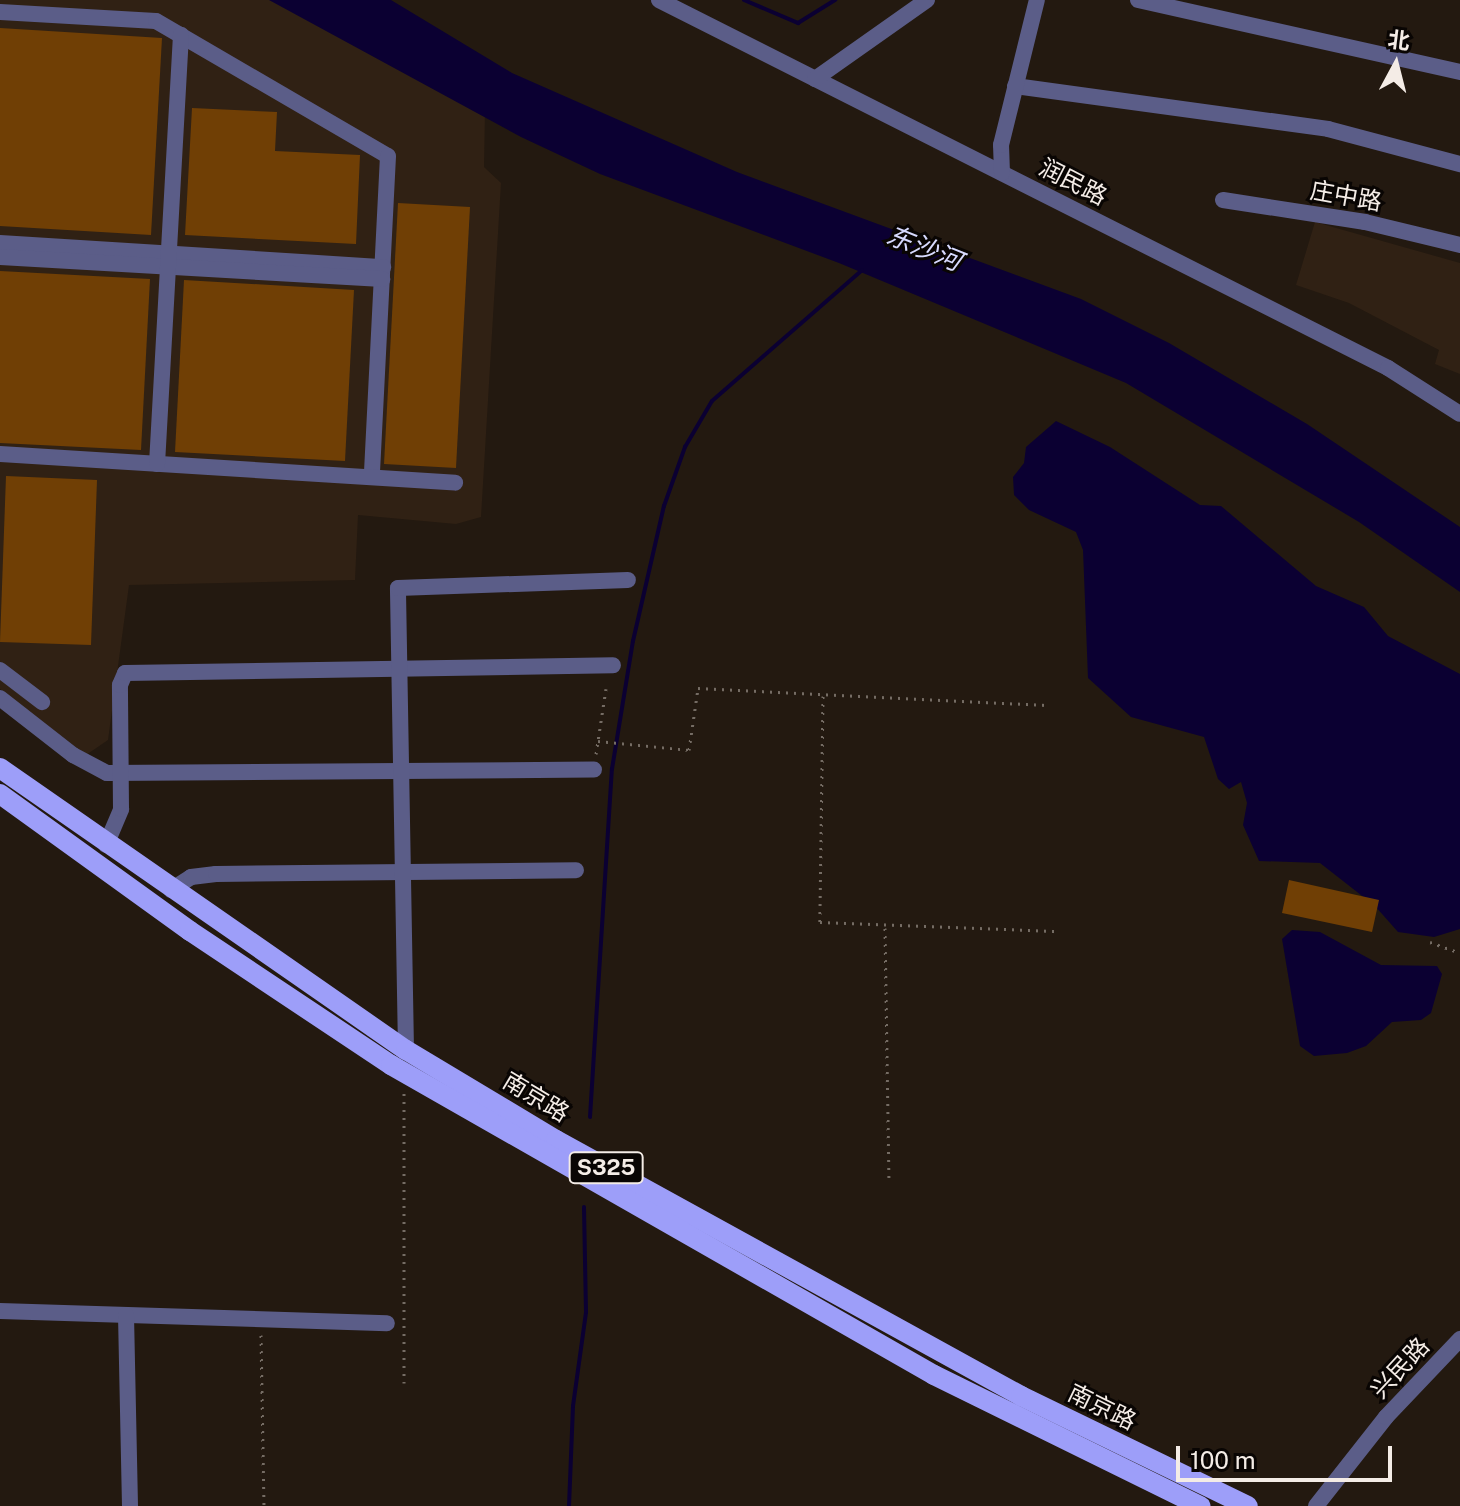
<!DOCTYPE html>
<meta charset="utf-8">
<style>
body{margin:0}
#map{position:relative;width:1460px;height:1506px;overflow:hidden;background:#231910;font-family:"Public Sans","Noto Sans SC",sans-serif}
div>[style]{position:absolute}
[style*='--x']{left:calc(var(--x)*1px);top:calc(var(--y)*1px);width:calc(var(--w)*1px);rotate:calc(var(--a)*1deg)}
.built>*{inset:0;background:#302114}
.water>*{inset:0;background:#0b0032}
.stream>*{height:4px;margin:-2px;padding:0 2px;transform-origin:2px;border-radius:2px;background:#0b0032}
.building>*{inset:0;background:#703f05}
.path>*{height:3px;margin-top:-1.5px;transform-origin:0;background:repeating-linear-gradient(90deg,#756c64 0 2px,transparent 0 8px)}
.minor>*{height:16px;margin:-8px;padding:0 8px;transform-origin:8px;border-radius:8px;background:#5b5d88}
.major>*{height:20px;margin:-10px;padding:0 10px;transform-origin:10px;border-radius:10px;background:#9d9ef9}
span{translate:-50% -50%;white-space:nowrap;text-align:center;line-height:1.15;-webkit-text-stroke:6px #090503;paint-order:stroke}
.shield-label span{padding:2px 6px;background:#090503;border:2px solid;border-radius:6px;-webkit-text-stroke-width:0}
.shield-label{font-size:22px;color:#f4ece6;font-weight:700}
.street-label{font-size:24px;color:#f4ece6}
.water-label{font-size:26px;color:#d7dafe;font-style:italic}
.north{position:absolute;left:1356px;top:24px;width:80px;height:80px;-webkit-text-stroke:6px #090503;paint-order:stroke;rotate:7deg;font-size:22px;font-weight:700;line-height:32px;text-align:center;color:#f4ece6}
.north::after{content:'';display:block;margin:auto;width:28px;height:36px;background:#f4ece6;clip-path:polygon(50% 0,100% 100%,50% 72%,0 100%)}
.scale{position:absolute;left:1176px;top:1446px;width:216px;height:36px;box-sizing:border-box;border:4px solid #f4ece6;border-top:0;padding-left:10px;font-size:24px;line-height:28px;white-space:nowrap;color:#f4ece6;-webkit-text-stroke:6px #090503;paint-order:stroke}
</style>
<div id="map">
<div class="built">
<div style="clip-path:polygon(0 0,302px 0,485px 111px,484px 167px,501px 183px,481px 517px,456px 524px,358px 515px,355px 580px,129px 585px,108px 740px,86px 755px,0 689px)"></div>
<div style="clip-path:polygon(1315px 222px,1460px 263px,1460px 374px,1435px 364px,1439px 350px,1349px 303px,1296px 285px)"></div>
</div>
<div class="water">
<div style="clip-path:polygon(269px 0,391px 0,512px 73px,737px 172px,1081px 299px,1169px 343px,1307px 424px,1460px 527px,1460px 592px,1359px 522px,1126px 383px,839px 263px,600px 174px,521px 137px)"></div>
<div style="clip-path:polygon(1056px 421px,1110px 447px,1200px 505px,1221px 506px,1316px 586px,1364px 607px,1388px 636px,1460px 674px,1460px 929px,1434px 937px,1398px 932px,1375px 906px,1320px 863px,1259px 861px,1243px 825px,1247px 803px,1241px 782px,1229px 789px,1218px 779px,1204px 737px,1131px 717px,1088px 678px,1083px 550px,1076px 532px,1029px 510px,1014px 495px,1013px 477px,1024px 463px,1026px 447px)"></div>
<div style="clip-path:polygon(1292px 930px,1320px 932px,1381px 965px,1437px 966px,1442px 974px,1431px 1013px,1421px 1020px,1392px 1022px,1366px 1046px,1347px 1053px,1314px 1056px,1300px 1046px,1282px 939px)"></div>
</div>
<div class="stream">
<div style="--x:744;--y:0;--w:59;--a:23.1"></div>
<div style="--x:798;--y:23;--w:44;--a:-31.9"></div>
<div style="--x:590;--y:1117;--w:349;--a:-86.4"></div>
<div style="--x:612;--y:769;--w:130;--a:-80.7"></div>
<div style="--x:633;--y:641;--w:139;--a:-77.1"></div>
<div style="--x:664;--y:506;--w:63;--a:-70.4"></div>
<div style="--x:685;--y:447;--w:53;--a:-59.6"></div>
<div style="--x:712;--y:401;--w:199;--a:-41.1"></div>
<div style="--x:569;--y:1506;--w:100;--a:-87.7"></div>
<div style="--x:573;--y:1406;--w:95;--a:-82.1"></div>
<div style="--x:586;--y:1312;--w:105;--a:-91.1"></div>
</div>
<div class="building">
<div style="clip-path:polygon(0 28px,162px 38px,151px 235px,0 226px)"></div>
<div style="clip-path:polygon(192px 108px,277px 112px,275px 151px,360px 155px,356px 244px,185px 235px)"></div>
<div style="clip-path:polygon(398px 203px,470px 207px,456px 468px,384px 464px)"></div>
<div style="clip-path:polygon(0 271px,150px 279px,141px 450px,0 443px)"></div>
<div style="clip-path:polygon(184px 280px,354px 290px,345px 461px,175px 452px)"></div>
<div style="clip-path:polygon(6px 476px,97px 480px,91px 645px,0 642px)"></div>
<div style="clip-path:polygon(1289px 880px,1379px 900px,1372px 932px,1282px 913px)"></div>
</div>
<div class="path">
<div style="--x:823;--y:696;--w:226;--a:90.8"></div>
<div style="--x:820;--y:922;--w:239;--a:2.2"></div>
<div style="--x:598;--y:741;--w:91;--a:5.6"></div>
<div style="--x:689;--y:750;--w:63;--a:-81.7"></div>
<div style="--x:698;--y:688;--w:349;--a:2.8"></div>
<div style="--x:596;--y:754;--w:66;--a:-81.3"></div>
<div style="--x:885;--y:928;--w:255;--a:89.1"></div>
<div style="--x:1430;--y:942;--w:32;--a:20"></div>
<div style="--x:261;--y:1335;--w:171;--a:89"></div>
<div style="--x:404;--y:1383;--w:291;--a:-90"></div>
</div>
<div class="minor">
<div style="--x:659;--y:0;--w:817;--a:26.78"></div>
<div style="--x:1388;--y:368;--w:85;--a:32.6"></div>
<div style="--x:1138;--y:0;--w:330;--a:12.6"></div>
<div style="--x:0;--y:12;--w:156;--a:3.3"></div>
<div style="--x:156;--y:21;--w:268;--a:30.2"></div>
<div style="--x:388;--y:156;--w:321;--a:92.9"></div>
<div style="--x:815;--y:79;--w:137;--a:-35.2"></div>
<div style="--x:1015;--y:86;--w:316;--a:7.8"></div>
<div style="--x:1328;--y:129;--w:137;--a:14.9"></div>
<div style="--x:1002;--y:173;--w:28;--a:-92"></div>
<div style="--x:1001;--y:145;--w:149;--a:-76.1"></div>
<div style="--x:1223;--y:200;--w:144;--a:8.8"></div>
<div style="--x:1365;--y:222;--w:98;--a:13.6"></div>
<div style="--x:0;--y:243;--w:384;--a:3.6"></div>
<div style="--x:0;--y:257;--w:383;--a:3.3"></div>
<div style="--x:0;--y:454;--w:456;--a:3.6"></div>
<div style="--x:157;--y:464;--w:430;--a:-86.8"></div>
<div style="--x:0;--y:670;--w:53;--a:37.3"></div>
<div style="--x:0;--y:698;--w:93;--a:38"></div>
<div style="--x:73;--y:755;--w:38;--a:28"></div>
<div style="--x:107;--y:773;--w:487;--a:-0.4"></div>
<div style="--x:106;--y:845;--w:39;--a:-67"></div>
<div style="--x:121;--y:809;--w:124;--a:-90.5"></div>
<div style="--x:120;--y:685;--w:13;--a:-67"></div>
<div style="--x:125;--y:673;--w:488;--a:-0.9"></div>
<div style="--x:171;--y:890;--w:24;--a:-33"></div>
<div style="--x:191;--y:877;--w:25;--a:-7"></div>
<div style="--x:216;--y:874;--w:360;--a:-0.6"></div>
<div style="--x:406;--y:1050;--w:462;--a:-91"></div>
<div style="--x:398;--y:588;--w:230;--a:-2"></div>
<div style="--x:0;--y:1311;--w:387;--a:1.8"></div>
<div style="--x:126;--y:1315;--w:191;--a:88.8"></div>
<div style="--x:1316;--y:1506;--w:113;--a:-51.8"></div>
<div style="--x:1386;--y:1417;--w:108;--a:-46.5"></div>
</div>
<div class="major">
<div style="--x:0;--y:768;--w:494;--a:34.8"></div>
<div style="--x:406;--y:1050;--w:175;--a:31"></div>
<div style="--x:556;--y:1140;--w:531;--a:28.83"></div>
<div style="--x:1021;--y:1396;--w:252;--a:25.9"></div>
<div style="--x:0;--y:794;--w:234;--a:35.8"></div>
<div style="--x:190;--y:931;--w:242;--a:33.7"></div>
<div style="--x:391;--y:1065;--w:625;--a:29.72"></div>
<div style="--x:934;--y:1375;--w:297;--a:26.2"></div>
</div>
<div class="shield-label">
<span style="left:606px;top:1168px">S325</span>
</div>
<div class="street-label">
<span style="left:1073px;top:182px;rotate:27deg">润民路</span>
<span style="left:1346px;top:196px;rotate:10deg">庄中路</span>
<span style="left:536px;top:1097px;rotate:31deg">南京路</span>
<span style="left:1400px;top:1368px;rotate:-47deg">兴民路</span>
<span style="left:1102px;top:1407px;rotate:26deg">南京路</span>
</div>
<div class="water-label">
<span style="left:924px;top:248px;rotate:22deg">东沙河</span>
</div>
<div class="north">北</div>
<div class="scale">100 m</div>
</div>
